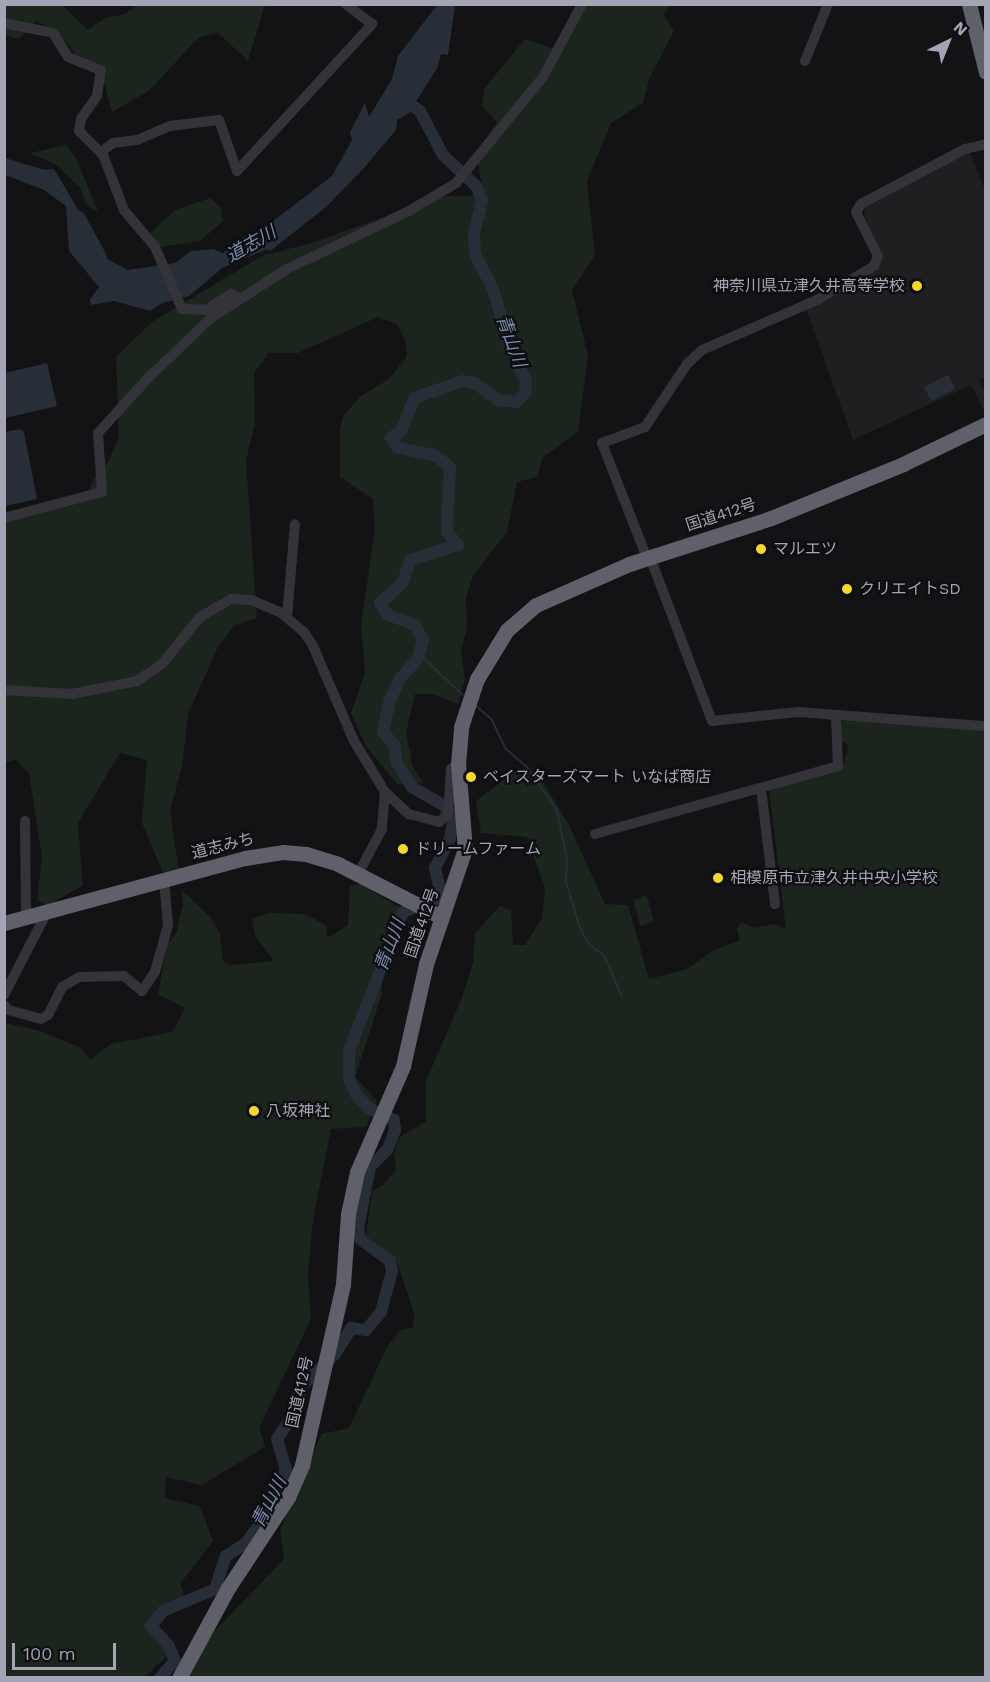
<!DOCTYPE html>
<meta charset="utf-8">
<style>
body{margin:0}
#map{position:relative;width:990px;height:1682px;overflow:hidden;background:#131214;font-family:"Work Sans","Noto Sans JP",sans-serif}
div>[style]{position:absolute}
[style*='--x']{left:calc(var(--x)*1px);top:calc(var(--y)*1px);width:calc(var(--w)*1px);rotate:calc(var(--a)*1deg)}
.built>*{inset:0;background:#1f1e21}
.green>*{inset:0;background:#1c241e}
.water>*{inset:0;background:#282e38}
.stream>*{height:2px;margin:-1px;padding:0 1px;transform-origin:1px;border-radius:1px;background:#282e38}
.river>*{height:12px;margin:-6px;padding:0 6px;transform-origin:6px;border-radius:6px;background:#282e38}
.minor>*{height:10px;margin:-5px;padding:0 5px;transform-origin:5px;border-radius:5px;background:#333339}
.highway>*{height:15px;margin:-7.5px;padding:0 7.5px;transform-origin:7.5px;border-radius:7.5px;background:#5f606a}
.dots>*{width:16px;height:16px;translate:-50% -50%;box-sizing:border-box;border:3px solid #0e0d0f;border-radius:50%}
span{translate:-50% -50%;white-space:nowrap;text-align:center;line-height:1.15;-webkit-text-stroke:4.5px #0e0d0f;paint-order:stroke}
.poi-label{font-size:16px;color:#a3a5b5}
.right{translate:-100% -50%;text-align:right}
.left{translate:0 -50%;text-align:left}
.street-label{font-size:16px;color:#a3a5b5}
.water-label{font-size:18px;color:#788db2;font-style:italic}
.frame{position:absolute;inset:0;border:6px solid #a3a5b5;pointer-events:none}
.north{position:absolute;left:918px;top:12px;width:60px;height:60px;-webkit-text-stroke:4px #0e0d0f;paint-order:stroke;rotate:43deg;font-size:16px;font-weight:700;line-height:24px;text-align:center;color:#a3a5b5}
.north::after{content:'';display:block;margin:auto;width:21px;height:27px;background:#a3a5b5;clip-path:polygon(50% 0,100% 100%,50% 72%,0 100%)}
.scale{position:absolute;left:12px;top:1643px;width:104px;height:27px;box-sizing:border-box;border:3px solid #a3a5b5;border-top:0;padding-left:8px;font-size:18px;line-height:21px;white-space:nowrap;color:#a3a5b5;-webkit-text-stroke:4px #0e0d0f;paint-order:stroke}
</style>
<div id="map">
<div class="built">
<div style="clip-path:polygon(969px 150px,985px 190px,986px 377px,979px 380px,985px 393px,985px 413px,971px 385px,853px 440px,806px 308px,880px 266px,882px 254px,864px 215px,865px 208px)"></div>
</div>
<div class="green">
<div style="clip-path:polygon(5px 5px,62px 5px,88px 30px,105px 18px,125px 14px,137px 5px,265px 5px,248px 61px,218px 33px,199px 37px,150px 90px,112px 112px,100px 67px,77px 56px,67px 43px,37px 20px,19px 39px,5px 35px)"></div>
<div style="clip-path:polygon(576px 5px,670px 5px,664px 15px,674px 31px,649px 79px,643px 103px,611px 123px,587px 181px,595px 255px,572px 290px,588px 355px,578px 432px,543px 457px,537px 477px,517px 482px,507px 532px,473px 576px,466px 598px,467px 627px,461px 653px,465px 679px,458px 704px,433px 694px,415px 694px,406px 733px,413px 767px,424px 783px,397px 784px,365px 745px,351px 713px,365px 672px,361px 624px,375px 529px,373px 499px,340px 477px,340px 430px,343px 416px,361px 396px,389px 379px,407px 356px,405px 339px,396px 324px,378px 317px,298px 353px,269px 353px,254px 373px,255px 423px,246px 461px,257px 618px,235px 625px,218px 647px,188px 714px,182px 767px,170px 810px,179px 870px,163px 873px,142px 823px,147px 760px,120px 753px,78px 823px,83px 885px,47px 906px,37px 900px,42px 856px,29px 773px,16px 760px,5px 762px,5px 515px,88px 492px,94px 478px,109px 461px,119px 437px,116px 357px,152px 322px,262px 256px,311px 243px,443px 196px,474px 196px,486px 205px,476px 154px,497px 122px,482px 106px,484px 89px,525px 39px,554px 49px)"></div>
<div style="clip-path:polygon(67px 145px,77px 160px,98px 212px,86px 205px,81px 189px,57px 165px,30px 153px)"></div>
<div style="clip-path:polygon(210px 198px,221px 208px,223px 221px,200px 241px,159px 247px,143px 240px,175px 210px)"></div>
<div style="clip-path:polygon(848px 721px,985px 730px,985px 1677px,186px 1678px,209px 1637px,284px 1559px,280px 1529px,322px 1434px,349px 1428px,388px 1345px,402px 1329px,413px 1328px,414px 1313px,397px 1262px,366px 1236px,372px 1191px,382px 1186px,396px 1170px,394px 1154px,400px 1137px,426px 1121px,426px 1081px,461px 1000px,473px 963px,475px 933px,500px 906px,511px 910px,513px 945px,525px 945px,542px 918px,545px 889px,527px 837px,481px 833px,476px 801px,518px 769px,537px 772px,569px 825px,605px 904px,628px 905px,649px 979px,687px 969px,714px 950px,740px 940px,737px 929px,741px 922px,754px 928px,775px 924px,786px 929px,769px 790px,841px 770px,849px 746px,841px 740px,840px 722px)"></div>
<div style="clip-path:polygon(360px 884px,401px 908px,380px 959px,382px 994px,355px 1077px,377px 1101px,366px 1127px,331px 1129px,313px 1220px,308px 1274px,311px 1319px,259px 1428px,265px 1447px,202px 1485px,166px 1477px,165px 1498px,200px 1506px,213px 1541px,180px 1584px,184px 1595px,156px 1622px,157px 1636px,167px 1655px,145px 1677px,5px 1677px,4px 1023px,41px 1031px,81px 1048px,90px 1060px,111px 1044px,172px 1032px,185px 1008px,158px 994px,167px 945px,176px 934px,183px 904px,181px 889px,212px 919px,220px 934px,223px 961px,231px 965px,274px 961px,255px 936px,252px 919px,269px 913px,305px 914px,327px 926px,326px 937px,333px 935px,348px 925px,350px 886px)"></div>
<div style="clip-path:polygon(647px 895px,654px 922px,640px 926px,633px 900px)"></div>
</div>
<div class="water">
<div style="clip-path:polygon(437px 5px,455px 5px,448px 55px,441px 54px,437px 68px,409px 113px,397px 120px,396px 130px,363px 169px,326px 207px,270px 251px,267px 249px,222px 268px,189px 296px,162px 303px,150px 311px,114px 301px,91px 305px,90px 299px,99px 287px,69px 251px,66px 206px,44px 190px,5px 175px,5px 158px,45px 170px,54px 169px,86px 223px,87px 237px,107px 259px,128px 270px,175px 263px,191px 251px,213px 249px,223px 253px,239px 239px,260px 231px,332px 176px,352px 140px,350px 132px,365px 103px,369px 117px,392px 79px,398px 56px)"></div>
<div style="clip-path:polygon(47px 363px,57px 406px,5px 418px,5px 373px)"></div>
<div style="clip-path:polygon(948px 375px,955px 389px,931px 401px,924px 387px)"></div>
<div style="clip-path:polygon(20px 429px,24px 432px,37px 499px,5px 506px,5px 432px)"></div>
</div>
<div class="stream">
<div style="--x:419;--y:654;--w:60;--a:43"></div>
<div style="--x:475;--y:705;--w:23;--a:41"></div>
<div style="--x:492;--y:720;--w:31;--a:65"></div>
<div style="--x:505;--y:748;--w:29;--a:41"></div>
<div style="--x:527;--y:767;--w:52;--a:55.1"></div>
<div style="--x:557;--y:810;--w:52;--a:78.9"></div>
<div style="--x:567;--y:861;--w:21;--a:93"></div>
<div style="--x:566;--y:882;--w:48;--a:73.1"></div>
<div style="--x:580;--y:928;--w:17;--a:62"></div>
<div style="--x:588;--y:943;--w:22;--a:39"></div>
<div style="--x:605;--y:957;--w:43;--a:67"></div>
</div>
<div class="river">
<div style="--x:79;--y:217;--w:46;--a:61.2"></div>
<div style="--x:160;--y:1678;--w:23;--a:-49"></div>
<div style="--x:175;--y:1661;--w:16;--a:-112"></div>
<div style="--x:169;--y:1646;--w:27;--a:-132"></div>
<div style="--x:151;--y:1626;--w:19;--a:-51"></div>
<div style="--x:163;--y:1611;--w:56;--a:-22.9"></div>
<div style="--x:215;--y:1589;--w:35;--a:-72"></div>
<div style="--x:226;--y:1556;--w:24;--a:-33"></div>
<div style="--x:246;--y:1543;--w:37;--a:-54"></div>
<div style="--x:268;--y:1513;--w:47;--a:-67.3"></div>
<div style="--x:286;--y:1470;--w:32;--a:-106"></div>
<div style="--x:277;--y:1439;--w:22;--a:-56"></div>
<div style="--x:289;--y:1421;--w:39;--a:-69"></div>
<div style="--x:303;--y:1385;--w:45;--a:-44.1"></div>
<div style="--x:335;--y:1354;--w:31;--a:-58"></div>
<div style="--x:351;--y:1328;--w:15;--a:8"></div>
<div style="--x:366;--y:1330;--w:23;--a:-50"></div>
<div style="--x:381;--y:1312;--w:42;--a:-75"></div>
<div style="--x:392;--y:1271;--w:10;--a:-101"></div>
<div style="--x:390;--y:1261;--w:37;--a:-144"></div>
<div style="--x:360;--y:1239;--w:11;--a:-100"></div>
<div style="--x:358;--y:1228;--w:62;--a:-78.9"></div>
<div style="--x:370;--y:1167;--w:25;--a:-45"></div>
<div style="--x:388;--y:1149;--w:20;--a:-70"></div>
<div style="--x:395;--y:1130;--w:10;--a:-96"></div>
<div style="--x:394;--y:1120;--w:26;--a:-155"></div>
<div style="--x:370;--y:1109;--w:18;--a:-135"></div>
<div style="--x:357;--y:1096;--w:19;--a:-115"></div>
<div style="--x:349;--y:1079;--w:28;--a:-90"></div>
<div style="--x:349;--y:1051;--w:149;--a:-68.8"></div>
<div style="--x:403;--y:912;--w:35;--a:-22"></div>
<div style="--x:436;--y:899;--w:10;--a:-66"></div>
<div style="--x:440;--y:890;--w:23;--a:-103"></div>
<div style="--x:435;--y:868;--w:33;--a:-63"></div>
<div style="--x:450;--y:839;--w:22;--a:-80"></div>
<div style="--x:454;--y:817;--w:16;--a:-133"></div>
<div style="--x:443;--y:805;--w:36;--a:-150"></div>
<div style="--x:412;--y:787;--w:28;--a:-122"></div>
<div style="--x:397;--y:763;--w:18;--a:-99"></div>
<div style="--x:394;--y:745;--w:17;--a:-130"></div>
<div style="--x:383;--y:732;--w:33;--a:-78"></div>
<div style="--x:390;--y:700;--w:23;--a:-65"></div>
<div style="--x:400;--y:679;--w:28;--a:-49"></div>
<div style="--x:418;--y:658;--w:19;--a:-74"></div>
<div style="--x:423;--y:640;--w:17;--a:-118"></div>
<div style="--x:415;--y:625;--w:30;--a:-159"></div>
<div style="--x:387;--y:614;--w:13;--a:-122"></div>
<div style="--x:380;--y:603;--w:31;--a:-42"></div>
<div style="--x:403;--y:582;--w:23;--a:-72"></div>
<div style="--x:410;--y:560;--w:50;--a:-17.4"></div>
<div style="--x:458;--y:545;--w:16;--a:-130"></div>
<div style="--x:448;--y:533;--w:9;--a:-96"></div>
<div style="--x:447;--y:524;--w:57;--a:-87"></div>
<div style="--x:450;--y:467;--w:20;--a:-143"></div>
<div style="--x:434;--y:455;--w:37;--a:-169"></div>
<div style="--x:398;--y:448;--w:12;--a:-125"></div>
<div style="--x:391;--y:438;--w:12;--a:-35"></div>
<div style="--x:401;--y:431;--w:35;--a:-68"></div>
<div style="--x:414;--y:398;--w:52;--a:-19.1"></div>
<div style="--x:463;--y:381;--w:13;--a:13"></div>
<div style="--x:476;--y:384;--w:27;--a:36"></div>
<div style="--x:498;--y:400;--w:19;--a:6"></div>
<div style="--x:517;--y:402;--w:12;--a:-48"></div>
<div style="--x:525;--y:393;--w:12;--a:-85"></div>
<div style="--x:526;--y:381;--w:39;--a:-116"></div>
<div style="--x:509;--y:346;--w:57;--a:-105.3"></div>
<div style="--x:494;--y:291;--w:42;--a:-117.2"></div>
<div style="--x:475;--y:254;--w:21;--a:-93"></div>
<div style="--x:474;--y:233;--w:34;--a:-76"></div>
<div style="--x:482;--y:200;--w:15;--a:-113"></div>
<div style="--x:476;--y:186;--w:45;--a:-136.8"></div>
<div style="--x:443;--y:155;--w:50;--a:-117.6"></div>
<div style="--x:420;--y:111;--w:23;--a:-146"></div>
</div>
<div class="minor">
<div style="--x:4;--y:23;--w:50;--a:11.5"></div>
<div style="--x:53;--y:33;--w:28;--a:58"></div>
<div style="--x:68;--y:57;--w:35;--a:22"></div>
<div style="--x:101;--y:70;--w:26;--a:99"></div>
<div style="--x:97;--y:96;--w:28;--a:125"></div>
<div style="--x:81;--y:119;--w:12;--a:99"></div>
<div style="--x:79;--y:131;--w:34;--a:45"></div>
<div style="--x:103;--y:155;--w:59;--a:69.1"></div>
<div style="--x:124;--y:210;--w:48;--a:50"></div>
<div style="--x:155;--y:247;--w:68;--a:66.5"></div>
<div style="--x:182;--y:309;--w:24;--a:2"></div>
<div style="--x:206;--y:310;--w:30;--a:-33"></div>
<div style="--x:231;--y:294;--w:10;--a:24"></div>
<div style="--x:805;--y:61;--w:61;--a:-68"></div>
<div style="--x:101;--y:152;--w:15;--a:-37"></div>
<div style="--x:113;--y:143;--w:24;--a:-7"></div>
<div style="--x:137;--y:140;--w:36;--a:-23"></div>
<div style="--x:170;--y:126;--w:49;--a:-7"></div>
<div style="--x:219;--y:120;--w:54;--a:70.6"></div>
<div style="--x:237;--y:171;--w:200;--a:-47.4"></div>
<div style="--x:372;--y:24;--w:34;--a:-143"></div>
<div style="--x:4;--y:518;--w:101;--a:-14.9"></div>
<div style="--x:102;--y:492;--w:59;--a:-93.9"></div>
<div style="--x:98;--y:433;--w:74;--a:-47.7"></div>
<div style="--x:148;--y:378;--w:87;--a:-43.6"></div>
<div style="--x:211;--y:318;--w:90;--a:-32.8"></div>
<div style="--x:287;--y:269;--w:135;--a:-25.4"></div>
<div style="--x:409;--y:211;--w:55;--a:-30.8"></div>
<div style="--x:456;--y:183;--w:137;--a:-50.6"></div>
<div style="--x:543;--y:77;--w:83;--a:-61.9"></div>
<div style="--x:650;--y:557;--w:175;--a:69.3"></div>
<div style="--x:712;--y:721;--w:86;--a:-6"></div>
<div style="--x:798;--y:712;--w:189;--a:4.3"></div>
<div style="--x:647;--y:558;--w:123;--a:-111.4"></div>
<div style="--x:602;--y:443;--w:46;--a:-20.4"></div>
<div style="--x:645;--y:427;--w:76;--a:-56.3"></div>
<div style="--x:687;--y:364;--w:21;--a:-43"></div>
<div style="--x:702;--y:350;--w:125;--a:-23.5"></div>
<div style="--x:817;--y:300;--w:66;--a:-30.8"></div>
<div style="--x:874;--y:266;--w:11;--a:-68"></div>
<div style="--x:878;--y:256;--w:49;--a:-116.6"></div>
<div style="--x:856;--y:212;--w:9;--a:-58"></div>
<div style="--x:861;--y:204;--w:118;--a:-27.9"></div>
<div style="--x:965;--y:149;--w:22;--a:-13"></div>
<div style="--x:287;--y:617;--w:93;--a:-85.1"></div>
<div style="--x:4;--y:690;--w:68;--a:3.4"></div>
<div style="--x:72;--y:694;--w:66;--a:-11.3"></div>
<div style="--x:137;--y:681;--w:30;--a:-34"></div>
<div style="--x:162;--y:664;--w:60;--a:-51"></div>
<div style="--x:200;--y:617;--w:36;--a:-30"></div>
<div style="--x:231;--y:599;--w:20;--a:3"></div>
<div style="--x:251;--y:600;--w:33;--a:23"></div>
<div style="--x:281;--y:613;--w:30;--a:40"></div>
<div style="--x:304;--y:632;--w:17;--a:57"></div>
<div style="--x:313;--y:646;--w:103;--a:66.7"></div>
<div style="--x:354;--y:741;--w:60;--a:58.7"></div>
<div style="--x:385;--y:792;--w:37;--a:95"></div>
<div style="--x:382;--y:829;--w:51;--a:118.1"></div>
<div style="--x:761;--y:788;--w:117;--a:83.1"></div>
<div style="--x:385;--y:792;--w:33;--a:43"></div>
<div style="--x:409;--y:814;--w:31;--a:15"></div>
<div style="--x:439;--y:822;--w:12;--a:-42"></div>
<div style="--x:448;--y:814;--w:45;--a:-86.2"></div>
<div style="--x:451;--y:769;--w:8;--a:-40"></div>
<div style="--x:25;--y:821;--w:96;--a:89.4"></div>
<div style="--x:595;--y:834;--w:252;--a:-15.6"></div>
<div style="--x:838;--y:766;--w:49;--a:-92.3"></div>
<div style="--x:4;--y:995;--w:93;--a:-62.6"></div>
<div style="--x:4;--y:1005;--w:6;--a:51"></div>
<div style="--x:8;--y:1010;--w:34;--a:15"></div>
<div style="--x:41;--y:1019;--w:8;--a:-30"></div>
<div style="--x:48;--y:1015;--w:31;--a:-63"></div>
<div style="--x:62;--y:987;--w:20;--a:-30"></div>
<div style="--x:79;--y:977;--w:45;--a:-1.3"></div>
<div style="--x:124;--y:976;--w:23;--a:40"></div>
<div style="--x:142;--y:991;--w:23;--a:-56"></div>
<div style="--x:155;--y:972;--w:49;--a:-74.5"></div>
<div style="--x:168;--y:925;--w:46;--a:-95"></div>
</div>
<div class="highway">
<div style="--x:969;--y:4;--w:70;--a:76"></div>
<div style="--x:4;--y:923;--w:250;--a:-15.1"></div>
<div style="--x:245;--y:858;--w:38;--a:-9"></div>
<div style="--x:283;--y:852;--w:23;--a:5"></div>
<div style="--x:306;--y:854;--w:34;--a:17"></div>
<div style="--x:338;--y:864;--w:116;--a:27.2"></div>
<div style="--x:179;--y:1678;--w:102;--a:-61.4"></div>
<div style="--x:228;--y:1588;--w:109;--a:-56.6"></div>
<div style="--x:288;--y:1497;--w:35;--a:-66"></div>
<div style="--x:302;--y:1465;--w:186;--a:-77.2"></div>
<div style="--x:343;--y:1284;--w:70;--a:-85.9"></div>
<div style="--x:348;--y:1214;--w:43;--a:-77.9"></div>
<div style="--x:357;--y:1172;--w:116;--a:-66.5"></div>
<div style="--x:403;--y:1066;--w:105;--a:-77.3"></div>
<div style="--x:426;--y:964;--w:121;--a:-71.3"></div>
<div style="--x:465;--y:849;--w:85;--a:-94.7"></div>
<div style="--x:458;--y:764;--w:37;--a:-85"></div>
<div style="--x:461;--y:727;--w:51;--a:-71.6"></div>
<div style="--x:477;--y:679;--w:57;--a:-58.5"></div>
<div style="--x:507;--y:630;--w:38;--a:-41"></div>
<div style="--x:536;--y:605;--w:102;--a:-23.8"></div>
<div style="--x:629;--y:564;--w:149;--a:-17.9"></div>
<div style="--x:771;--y:518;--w:143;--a:-22.2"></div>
<div style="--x:903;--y:464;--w:92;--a:-25.7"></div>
</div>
<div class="dots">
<div style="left:917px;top:286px;background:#f8d727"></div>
<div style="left:761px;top:549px;background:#f8d727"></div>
<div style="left:847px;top:589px;background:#f8d727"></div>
<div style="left:471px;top:777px;background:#f8d727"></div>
<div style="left:403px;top:849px;background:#f8d727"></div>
<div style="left:718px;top:878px;background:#f8d727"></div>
<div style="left:254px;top:1111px;background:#f8d727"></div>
</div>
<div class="poi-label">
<span class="right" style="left:905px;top:286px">神奈川県立津久井高等学校</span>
<span class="left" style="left:773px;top:549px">マルエツ</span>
<span class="left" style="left:859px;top:589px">クリエイトSD</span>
<span class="left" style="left:483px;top:777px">ベイスターズマート いなば商店</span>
<span class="left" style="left:415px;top:849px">ドリームファーム</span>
<span class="left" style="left:730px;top:878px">相模原市立津久井中央小学校</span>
<span class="left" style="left:266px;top:1111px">八坂神社</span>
</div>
<div class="street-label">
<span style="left:721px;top:515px;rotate:-18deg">国道412号</span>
<span style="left:223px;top:846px;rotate:-14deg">道志みち</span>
<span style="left:422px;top:923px;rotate:-71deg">国道412号</span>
<span style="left:300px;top:1392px;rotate:-78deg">国道412号</span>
</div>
<div class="water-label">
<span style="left:251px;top:244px;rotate:-30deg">道志川</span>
<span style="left:511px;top:341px;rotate:70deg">青山川</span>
<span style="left:390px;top:945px;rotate:-69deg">青山川</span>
<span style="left:269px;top:1502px;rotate:-63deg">青山川</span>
</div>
<div class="frame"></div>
<div class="north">N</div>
<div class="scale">100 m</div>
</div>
